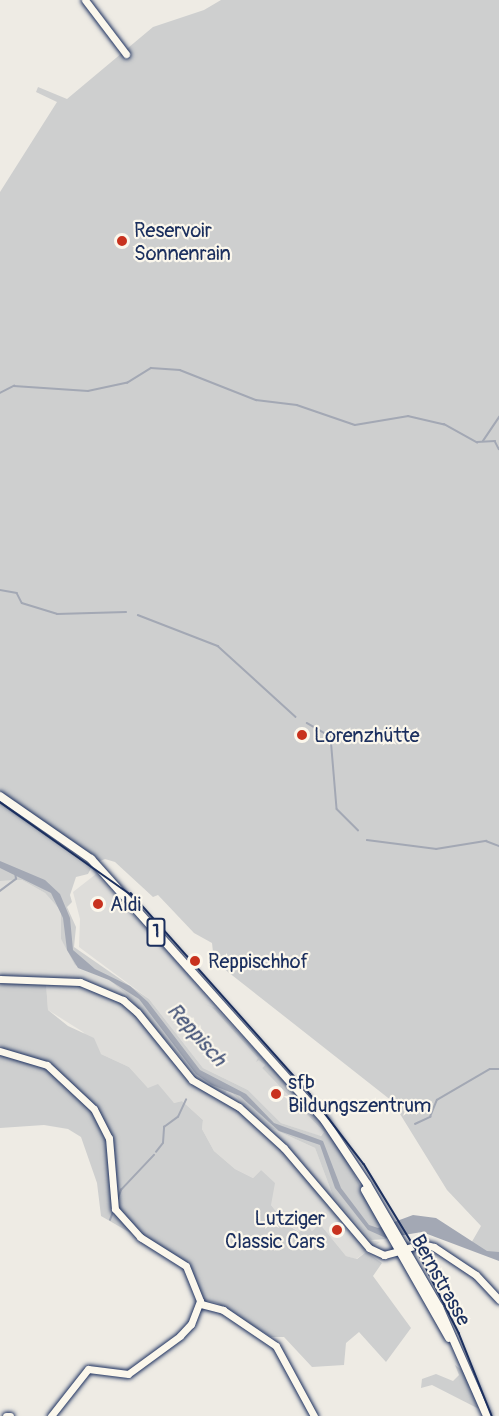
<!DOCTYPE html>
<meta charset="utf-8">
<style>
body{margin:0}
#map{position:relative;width:499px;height:1416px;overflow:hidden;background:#eeebe4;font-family:Pangolin,sans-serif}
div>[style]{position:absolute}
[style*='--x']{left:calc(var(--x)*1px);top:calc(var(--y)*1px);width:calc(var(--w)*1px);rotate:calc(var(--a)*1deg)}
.built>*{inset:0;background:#deddda}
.green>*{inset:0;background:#cecfcf}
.water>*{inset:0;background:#a3a8b4}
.stream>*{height:1.5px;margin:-0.75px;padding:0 0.75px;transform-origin:0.75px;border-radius:0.75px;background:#a3a8b4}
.roads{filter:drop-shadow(0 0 2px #1b2f5e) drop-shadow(0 0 2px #1b2f5e)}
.minor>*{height:7px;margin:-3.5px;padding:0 3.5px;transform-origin:3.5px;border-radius:3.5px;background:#fbf7ec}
.major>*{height:8px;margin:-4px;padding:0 4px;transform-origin:4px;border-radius:4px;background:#fbf7ec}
.rail>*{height:1.5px;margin:-0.75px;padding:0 0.75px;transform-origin:0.75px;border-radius:0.75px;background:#1b2f5e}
.dots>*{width:16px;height:16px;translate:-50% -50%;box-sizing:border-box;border:3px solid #fbf7ec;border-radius:50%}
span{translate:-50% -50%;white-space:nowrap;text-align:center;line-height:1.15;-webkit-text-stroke:4.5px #fbf7ec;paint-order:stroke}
.shield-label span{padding:2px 4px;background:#fbf7ec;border:2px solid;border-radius:4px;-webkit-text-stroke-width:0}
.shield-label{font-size:18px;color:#1b2f5e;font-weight:700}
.poi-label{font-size:20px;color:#1b2f5e}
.left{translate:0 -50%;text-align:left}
.right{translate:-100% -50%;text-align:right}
.street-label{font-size:20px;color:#1b2f5e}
.water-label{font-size:21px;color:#445378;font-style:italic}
</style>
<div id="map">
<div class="built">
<div style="clip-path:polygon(96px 874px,181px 967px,265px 1065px,262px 1068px,324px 1132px,320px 1136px,281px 1123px,248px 1090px,203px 1068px,149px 999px,79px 947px,80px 919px,73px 892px)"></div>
<div style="clip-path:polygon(22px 880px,45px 893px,61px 911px,61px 939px,87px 971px,109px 980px,125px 993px,177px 1056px,225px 1094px,228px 1089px,243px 1100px,269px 1127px,315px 1148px,333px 1196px,371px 1240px,380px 1242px,356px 1259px,346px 1256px,320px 1224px,312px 1231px,307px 1225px,300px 1232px,286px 1224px,271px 1205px,270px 1193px,261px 1170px,253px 1178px,235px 1169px,214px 1151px,202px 1129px,203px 1120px,182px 1101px,174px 1103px,148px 1088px,129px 1067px,101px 1054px,83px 1032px,48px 1010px,46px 983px,0 983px,0 881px)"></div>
</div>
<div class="green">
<div style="clip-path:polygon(221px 0,499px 0,499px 1260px,470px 1245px,481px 1226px,447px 1190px,392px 1101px,214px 961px,212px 943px,194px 933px,158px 895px,153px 897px,115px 862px,105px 859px,93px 864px,88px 874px,76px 877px,70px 895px,72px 902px,67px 907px,76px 927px,74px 947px,149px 999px,203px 1068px,248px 1090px,281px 1123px,321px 1136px,324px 1132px,262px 1068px,265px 1065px,259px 1060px,256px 1062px,258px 1058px,212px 1007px,204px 1004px,216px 1008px,316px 1116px,343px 1152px,387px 1239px,371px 1240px,342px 1207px,333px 1196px,315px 1148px,269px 1127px,228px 1089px,225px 1094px,202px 1082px,125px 993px,109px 980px,75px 965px,61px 939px,61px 911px,45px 893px,22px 880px,0 881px,0 192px,57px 102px,36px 92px,38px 87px,67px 99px,153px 27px,204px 10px)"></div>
<div style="clip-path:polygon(0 983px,46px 983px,48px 1010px,68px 1026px,94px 1038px,101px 1054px,129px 1067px,148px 1088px,158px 1084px,174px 1103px,182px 1101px,203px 1120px,202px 1129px,214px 1151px,235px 1169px,253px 1178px,261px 1170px,275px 1183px,271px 1205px,286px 1224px,299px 1232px,307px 1225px,312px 1231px,320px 1224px,346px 1256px,357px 1259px,366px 1252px,382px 1263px,373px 1276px,411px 1328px,386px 1362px,359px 1332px,346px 1343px,344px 1365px,312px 1367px,284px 1337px,271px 1337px,217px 1303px,203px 1300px,181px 1262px,101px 1216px,97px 1183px,81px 1137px,68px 1129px,44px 1125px,0 1128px)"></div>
<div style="clip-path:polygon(455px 1365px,466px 1373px,479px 1409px,432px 1385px,421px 1388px,422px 1379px,436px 1374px,453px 1381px,459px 1375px)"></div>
</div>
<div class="water">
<div style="clip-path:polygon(0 861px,45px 880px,60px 894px,70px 918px,73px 950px,95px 969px,130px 986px,148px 1002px,200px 1070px,246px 1094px,274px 1123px,323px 1141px,341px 1188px,369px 1225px,378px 1228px,413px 1215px,436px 1218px,487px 1251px,499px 1252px,499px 1261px,422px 1232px,386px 1238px,368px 1230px,335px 1188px,320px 1145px,279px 1131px,240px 1096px,212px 1085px,196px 1074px,139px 999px,109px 980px,78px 968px,67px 950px,63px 918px,51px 893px,0 868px)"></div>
</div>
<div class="stream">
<div style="--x:0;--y:393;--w:16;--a:-27"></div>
<div style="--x:14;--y:386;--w:74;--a:3.9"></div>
<div style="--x:88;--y:391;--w:40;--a:-12"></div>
<div style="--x:127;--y:383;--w:28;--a:-32"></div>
<div style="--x:151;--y:368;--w:29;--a:4"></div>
<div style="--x:180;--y:370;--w:82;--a:21.5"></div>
<div style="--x:256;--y:400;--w:41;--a:7"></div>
<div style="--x:297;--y:405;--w:61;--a:19"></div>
<div style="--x:355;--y:425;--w:54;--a:-9.6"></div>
<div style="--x:408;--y:416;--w:37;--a:13"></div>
<div style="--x:444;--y:424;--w:38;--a:29"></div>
<div style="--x:477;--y:442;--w:18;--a:-3"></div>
<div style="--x:495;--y:441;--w:9;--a:63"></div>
<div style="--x:483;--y:441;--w:29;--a:-56"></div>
<div style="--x:0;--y:590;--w:17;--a:10"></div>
<div style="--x:17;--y:593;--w:11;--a:63"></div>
<div style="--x:22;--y:603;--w:37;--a:17"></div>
<div style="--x:57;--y:614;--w:69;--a:-1.7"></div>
<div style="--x:138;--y:615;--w:86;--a:21.2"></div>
<div style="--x:218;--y:646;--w:105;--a:42.3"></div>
<div style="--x:307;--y:723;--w:28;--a:30"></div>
<div style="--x:331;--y:737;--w:72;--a:85.2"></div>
<div style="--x:337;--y:809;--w:30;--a:45"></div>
<div style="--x:367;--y:840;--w:70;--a:7.4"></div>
<div style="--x:436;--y:849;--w:51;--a:-9.1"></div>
<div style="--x:486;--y:841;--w:14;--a:21"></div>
<div style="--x:0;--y:891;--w:20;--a:-37"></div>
<div style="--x:16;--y:879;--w:6;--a:-99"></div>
<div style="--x:415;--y:1124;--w:17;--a:-25"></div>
<div style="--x:430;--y:1117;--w:18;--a:-68"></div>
<div style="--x:437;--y:1100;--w:61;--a:-30.3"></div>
<div style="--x:490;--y:1069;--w:9;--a:0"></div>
<div style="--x:156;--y:1152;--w:11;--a:-52"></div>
<div style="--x:163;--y:1143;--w:16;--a:-86"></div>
<div style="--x:164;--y:1127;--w:17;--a:-36"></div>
<div style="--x:178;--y:1117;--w:19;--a:-65"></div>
<div style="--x:117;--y:1201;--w:12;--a:-70"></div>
<div style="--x:121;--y:1190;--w:48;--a:-46.7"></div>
<div style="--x:110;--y:1220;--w:9;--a:-69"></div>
</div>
<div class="roads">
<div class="minor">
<div style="--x:85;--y:0;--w:68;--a:52.8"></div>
<div style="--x:0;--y:979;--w:80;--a:2.1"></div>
<div style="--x:80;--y:982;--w:47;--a:22.7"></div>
<div style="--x:123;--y:1000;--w:18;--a:41"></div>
<div style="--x:137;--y:1012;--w:87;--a:51"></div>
<div style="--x:192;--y:1080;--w:54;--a:29.9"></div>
<div style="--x:239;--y:1107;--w:61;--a:42.3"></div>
<div style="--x:284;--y:1148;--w:131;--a:49.6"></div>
<div style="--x:369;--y:1248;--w:17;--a:25"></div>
<div style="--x:384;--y:1255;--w:16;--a:-15"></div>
<div style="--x:0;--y:1051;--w:49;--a:16.6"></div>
<div style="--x:47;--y:1065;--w:64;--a:43.1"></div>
<div style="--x:94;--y:1109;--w:33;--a:63"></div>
<div style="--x:109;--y:1138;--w:71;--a:85.2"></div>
<div style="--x:115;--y:1209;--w:38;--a:48"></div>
<div style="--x:140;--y:1237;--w:54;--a:32.2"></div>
<div style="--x:186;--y:1266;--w:38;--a:68"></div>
<div style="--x:200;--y:1301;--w:25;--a:111"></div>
<div style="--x:191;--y:1324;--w:16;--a:133"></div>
<div style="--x:180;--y:1336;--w:64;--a:143.8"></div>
<div style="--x:128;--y:1374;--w:40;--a:-172.9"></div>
<div style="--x:88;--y:1369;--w:60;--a:128.2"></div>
<div style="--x:404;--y:1249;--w:19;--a:-16"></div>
<div style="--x:422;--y:1244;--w:12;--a:14"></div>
<div style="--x:434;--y:1247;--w:50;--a:33.7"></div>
<div style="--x:476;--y:1275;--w:34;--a:47"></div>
<div style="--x:201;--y:1304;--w:23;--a:15"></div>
<div style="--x:223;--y:1310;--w:64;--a:34.2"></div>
<div style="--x:276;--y:1346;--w:80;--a:61.5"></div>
<div style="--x:6;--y:1416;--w:4;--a:0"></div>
</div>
<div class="major">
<div style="--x:0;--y:796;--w:111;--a:34.7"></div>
<div style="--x:91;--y:859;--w:351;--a:48.2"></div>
<div style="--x:325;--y:1121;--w:76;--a:56.3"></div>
<div style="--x:367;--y:1184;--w:143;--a:59.7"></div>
<div style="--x:439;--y:1307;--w:119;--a:66.2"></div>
<div style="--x:365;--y:1190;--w:170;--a:60.4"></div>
</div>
</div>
<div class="rail">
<div style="--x:0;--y:802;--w:168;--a:35.3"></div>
<div style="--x:131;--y:893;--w:269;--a:48.3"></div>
<div style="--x:310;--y:1094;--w:88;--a:52.4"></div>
<div style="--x:364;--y:1164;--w:105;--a:58.6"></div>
<div style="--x:419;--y:1254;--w:89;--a:63.1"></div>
<div style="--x:459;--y:1333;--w:89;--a:68.3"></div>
</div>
<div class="dots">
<div style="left:122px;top:241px;background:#c8321e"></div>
<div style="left:302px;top:735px;background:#c8321e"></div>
<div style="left:98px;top:904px;background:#c8321e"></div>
<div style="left:195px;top:961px;background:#c8321e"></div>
<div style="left:276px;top:1094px;background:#c8321e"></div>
<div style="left:337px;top:1230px;background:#c8321e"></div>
</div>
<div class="shield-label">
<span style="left:156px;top:932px">1</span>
</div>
<div class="poi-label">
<span class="left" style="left:134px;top:242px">Reservoir<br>Sonnenrain</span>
<span class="left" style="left:314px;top:735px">Lorenzhütte</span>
<span class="left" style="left:110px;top:904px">Aldi</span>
<span class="left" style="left:208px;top:961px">Reppischhof</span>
<span class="left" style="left:288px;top:1094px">sfb<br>Bildungszentrum</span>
<span class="right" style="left:325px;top:1230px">Lutziger<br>Classic Cars</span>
</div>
<div class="street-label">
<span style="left:441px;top:1280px;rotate:61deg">Bernstrasse</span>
</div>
<div class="water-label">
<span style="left:196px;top:1035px;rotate:48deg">Reppisch</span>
</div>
</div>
